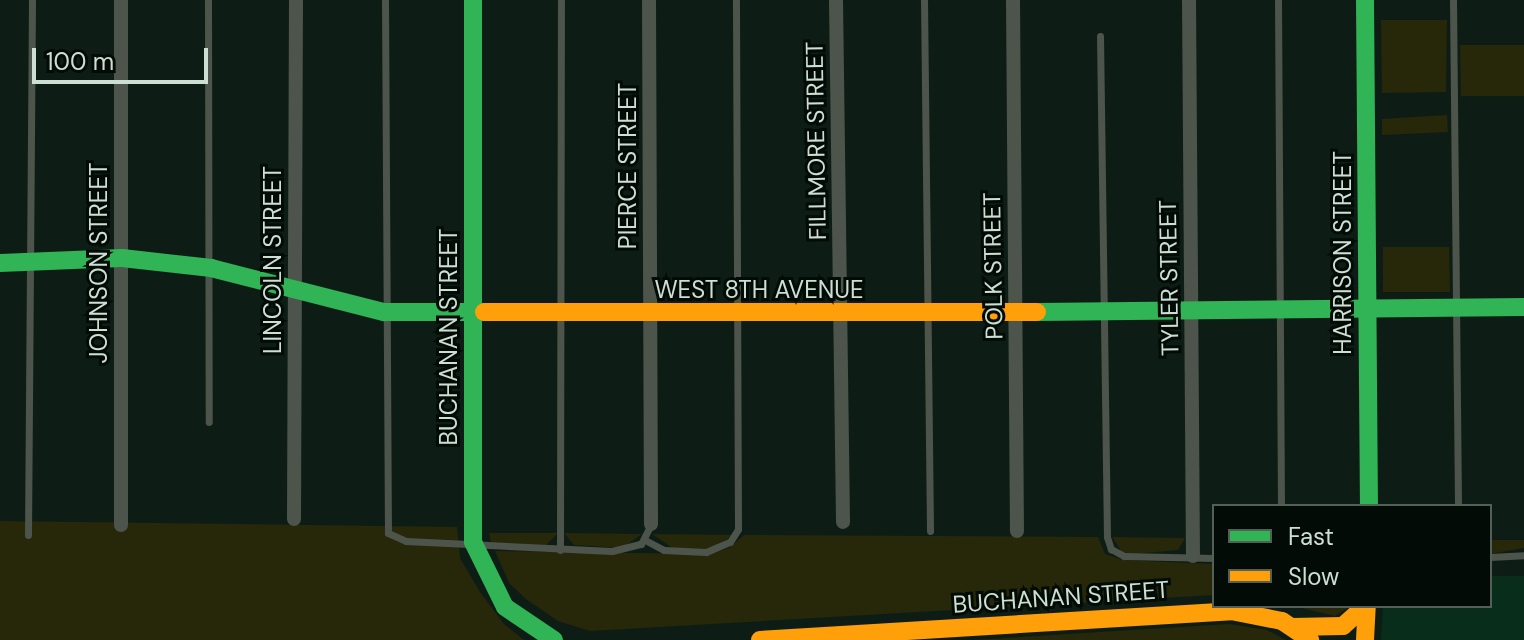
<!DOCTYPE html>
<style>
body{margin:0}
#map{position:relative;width:1524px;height:640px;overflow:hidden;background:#0d1d15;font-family:"DM Sans",sans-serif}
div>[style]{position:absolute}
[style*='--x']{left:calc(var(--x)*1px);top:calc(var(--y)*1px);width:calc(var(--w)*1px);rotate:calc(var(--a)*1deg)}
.built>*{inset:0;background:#082d1b}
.green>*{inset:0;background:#27270a}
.lane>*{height:7px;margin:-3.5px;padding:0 3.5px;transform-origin:3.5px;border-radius:3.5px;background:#4d544b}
.street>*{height:14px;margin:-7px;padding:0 7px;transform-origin:7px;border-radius:7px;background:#4d544b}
.fast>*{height:18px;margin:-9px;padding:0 9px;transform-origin:9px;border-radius:9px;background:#30b455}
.slow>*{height:18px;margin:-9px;padding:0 9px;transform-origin:9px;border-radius:9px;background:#ff9f0a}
span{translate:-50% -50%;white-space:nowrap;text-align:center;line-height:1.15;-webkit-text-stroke:6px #020b05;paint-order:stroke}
.street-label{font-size:24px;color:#cdded3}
.legend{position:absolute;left:1212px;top:504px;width:280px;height:104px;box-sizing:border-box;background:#020b05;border:2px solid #535f57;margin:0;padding:10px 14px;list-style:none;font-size:24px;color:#cdded3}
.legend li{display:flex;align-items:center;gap:16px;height:40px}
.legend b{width:40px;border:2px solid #535f57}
.scale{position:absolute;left:32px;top:48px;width:176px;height:36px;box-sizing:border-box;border:4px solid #cdded3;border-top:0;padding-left:10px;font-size:24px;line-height:28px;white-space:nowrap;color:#cdded3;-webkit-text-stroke:6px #020b05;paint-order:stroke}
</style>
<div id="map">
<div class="built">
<div style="clip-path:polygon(1490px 576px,1524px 576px,1524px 640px,1381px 640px,1383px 606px,1490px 606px)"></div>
</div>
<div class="green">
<div style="clip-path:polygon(1381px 20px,1447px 20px,1446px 92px,1382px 93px)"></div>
<div style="clip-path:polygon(1460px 45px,1524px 45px,1524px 96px,1461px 96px)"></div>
<div style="clip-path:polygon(1447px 115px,1448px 132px,1382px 135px,1382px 119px)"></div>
<div style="clip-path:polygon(1383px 247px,1449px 247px,1450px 292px,1383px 292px)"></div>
<div style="clip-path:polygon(0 521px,457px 527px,460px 558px,480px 592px,504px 624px,524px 640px,0 640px)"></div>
<div style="clip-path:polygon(489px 533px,558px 533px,546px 545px,491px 542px)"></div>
<div style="clip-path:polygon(564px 533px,642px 534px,622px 548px,574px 545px)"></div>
<div style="clip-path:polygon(652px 534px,734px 535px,709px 549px,674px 549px)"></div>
<div style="clip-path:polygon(744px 535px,1098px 537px,1105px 554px,1123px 560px,1214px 564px,1214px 595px,590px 631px,558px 621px,526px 599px,509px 583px,495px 551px,710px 554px,729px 548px)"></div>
<div style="clip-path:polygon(1112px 537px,1185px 538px,1178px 550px,1133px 554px,1122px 552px)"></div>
<div style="clip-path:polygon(1490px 540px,1524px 540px,1524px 548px,1490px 554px)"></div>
<div style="clip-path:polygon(1294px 606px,1351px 606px,1335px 616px)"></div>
<div style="clip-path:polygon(1229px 624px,1267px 630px,1286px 640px,973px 640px)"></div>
</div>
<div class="lane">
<div style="--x:208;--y:0;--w:422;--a:89.9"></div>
<div style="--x:385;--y:0;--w:533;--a:89.68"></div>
<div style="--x:388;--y:533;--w:20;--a:24"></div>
<div style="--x:406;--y:541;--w:206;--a:2.8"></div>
<div style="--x:612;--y:551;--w:30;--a:-14"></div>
<div style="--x:641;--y:544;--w:22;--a:-63"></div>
<div style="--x:924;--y:0;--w:531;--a:89.35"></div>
<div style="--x:1278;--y:0;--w:506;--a:89.66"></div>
<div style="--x:1453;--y:0;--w:506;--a:89.43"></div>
<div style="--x:1100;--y:36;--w:501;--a:89.2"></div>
<div style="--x:1107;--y:537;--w:13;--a:72"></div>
<div style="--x:1111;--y:549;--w:15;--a:28"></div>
<div style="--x:1124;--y:556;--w:90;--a:1.3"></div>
<div style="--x:28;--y:535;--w:535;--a:-89.57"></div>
<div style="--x:645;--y:540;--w:21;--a:28"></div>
<div style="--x:664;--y:550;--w:42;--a:2.7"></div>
<div style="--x:706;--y:552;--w:26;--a:-23"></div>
<div style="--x:730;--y:542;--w:15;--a:-58"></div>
<div style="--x:738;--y:529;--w:529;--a:-90.22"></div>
<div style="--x:560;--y:550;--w:550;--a:-89.9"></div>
<div style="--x:1490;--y:557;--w:34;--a:-3"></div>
</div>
<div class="street">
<div style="--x:121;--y:0;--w:525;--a:90"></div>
<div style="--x:649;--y:0;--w:524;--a:89.78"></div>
<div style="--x:836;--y:0;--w:522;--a:89.23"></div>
<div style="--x:1013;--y:0;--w:531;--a:89.57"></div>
<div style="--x:1189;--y:0;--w:556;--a:89.59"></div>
<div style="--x:294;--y:519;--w:519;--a:-89.78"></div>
</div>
<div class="fast">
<div style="--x:473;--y:0;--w:542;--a:90"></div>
<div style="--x:473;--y:542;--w:72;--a:63.8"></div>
<div style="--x:505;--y:607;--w:59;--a:34"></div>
<div style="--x:1365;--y:0;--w:506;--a:89.55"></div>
<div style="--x:0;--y:263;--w:122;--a:-2.3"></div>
<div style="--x:122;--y:258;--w:90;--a:6.4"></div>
<div style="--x:211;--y:268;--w:179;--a:14.3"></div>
<div style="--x:384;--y:312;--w:100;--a:0"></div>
<div style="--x:1037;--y:312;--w:487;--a:-0.6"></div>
</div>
<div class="slow">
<div style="--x:484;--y:312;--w:553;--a:0"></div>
<div style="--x:1292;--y:627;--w:51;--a:-1.1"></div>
<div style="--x:1343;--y:626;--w:30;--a:-42"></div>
<div style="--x:760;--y:640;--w:472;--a:-3.5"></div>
<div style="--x:1231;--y:611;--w:52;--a:11.1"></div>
<div style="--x:1282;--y:621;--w:34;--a:34"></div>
<div style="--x:1365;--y:640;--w:34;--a:-87"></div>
</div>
<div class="street-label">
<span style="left:816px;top:141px;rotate:-91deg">FILLMORE STREET</span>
<span style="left:628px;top:166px;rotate:-90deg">PIERCE STREET</span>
<span style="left:1343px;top:253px;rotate:-90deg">HARRISON STREET</span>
<span style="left:273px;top:260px;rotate:-90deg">LINCOLN STREET</span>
<span style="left:99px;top:263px;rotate:-90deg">JOHNSON STREET</span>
<span style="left:993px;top:266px;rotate:-91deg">POLK STREET</span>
<span style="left:1169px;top:278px;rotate:-91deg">TYLER STREET</span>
<span style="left:759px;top:290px">WEST 8TH AVENUE</span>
<span style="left:449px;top:337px;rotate:-90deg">BUCHANAN STREET</span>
<span style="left:1061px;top:597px;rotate:-4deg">BUCHANAN STREET</span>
</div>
<ul class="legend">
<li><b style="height:10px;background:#30b455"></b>Fast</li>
<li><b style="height:10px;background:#ff9f0a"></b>Slow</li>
</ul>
<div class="scale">100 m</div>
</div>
